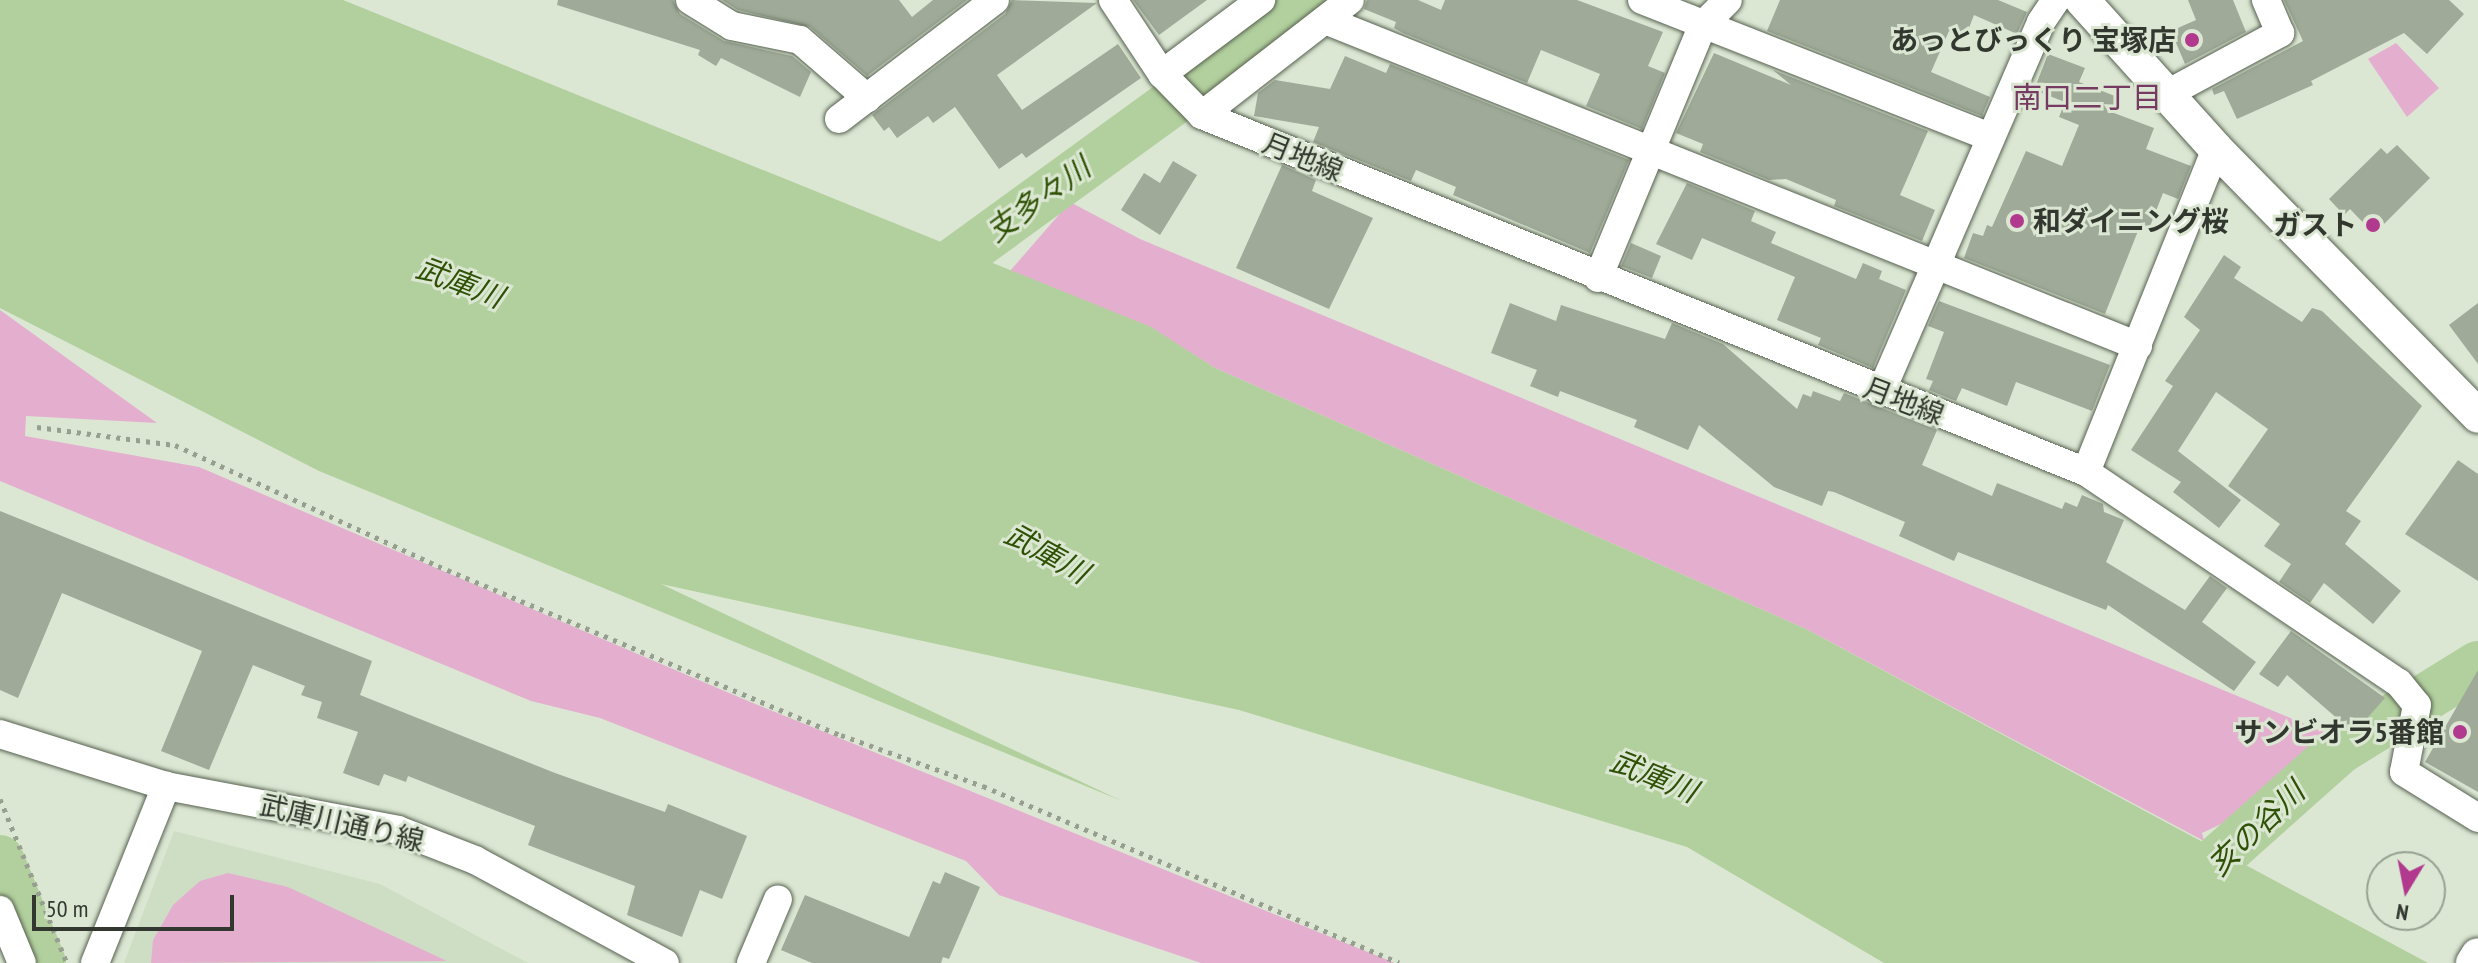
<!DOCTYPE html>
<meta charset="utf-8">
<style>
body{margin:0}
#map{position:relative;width:2478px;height:963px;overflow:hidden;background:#dbe7d3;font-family:"PT Sans Narrow","Noto Sans JP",sans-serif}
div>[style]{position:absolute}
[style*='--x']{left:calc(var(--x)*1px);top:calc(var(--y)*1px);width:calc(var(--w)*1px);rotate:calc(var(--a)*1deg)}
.built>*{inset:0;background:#cedec4}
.green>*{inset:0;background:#e4afcf}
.water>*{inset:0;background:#b2d09d}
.river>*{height:48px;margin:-24px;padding:0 24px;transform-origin:24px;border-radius:24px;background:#b2d09d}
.building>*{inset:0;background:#9faa98}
.path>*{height:5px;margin-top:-2.5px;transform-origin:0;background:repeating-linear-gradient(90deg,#969f90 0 4px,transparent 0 10px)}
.roads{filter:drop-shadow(0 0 2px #576150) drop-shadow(0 0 2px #576150)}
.minor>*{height:28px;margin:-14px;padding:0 14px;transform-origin:14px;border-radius:14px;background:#fff}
.major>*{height:34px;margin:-17px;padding:0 17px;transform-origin:17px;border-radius:17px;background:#fff}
.dots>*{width:22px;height:22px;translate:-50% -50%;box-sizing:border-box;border:4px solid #dbe7d3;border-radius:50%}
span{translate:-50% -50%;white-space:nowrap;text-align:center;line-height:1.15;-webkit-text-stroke:6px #dbe7d3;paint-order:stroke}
.poi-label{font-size:28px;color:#32372f;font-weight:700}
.right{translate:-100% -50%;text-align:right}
.left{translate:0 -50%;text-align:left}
.street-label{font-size:28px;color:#32372f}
.neighbourhood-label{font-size:30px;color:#773a62}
.water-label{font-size:30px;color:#2e5104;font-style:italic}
.north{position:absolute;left:2366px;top:851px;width:80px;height:80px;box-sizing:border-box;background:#dbe7d3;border:2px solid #97a191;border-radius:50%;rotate:190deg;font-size:22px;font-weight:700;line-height:32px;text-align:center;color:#32372f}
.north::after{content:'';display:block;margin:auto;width:28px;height:36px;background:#b1398e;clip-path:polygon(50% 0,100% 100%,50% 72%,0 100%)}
.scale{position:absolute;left:32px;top:895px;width:202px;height:36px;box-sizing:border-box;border:4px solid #32372f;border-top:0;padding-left:10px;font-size:24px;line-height:28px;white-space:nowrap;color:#32372f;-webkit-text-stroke:6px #dbe7d3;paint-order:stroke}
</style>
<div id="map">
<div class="built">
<div style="clip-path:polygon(174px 831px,380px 884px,528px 963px,124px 963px)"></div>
</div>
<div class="green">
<div style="clip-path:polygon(2396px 43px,2439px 88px,2407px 117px,2368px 59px)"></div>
<div style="clip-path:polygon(1070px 202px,1140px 239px,2336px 737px,2275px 783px,2262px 805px,2202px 833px,2204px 841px,1806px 629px,1215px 368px,1150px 327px,1010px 271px)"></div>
<div style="clip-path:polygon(0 310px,157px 423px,26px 416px,25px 436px,199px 467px,748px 701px,1395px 963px,1201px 963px,999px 895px,966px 861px,600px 718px,531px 701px,0 481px)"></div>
<div style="clip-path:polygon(228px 873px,288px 887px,447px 961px,151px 963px,153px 940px,173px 905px,200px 881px)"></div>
</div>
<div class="water">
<div style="clip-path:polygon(0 0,343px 0,1151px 327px,1215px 368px,1806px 629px,2428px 963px,1884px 963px,1687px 847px,1239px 710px,661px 584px,1122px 801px,319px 471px,0 308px)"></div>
</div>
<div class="river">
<div style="--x:913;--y:291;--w:495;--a:-36"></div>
<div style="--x:2428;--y:696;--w:59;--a:-31.8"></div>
<div style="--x:0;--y:859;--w:112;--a:68"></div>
<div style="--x:2135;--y:963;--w:136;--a:-51.3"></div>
<div style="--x:2220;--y:857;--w:161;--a:-41.7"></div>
<div style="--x:2340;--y:750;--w:67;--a:-31.6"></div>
</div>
<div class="building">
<div style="clip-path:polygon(558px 0,673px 0,680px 14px,724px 41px,792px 56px,811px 72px,800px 97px,721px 58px,716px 66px,698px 55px,700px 50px,557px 5px)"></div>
<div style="clip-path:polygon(722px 0,899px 0,912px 17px,933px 0,967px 0,867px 76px,810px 27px,738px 10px)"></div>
<div style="clip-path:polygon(1012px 0,1097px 3px,997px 75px,1022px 110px,1118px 44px,1141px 78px,1026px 158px,1022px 153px,999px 169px,955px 107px,933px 123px,928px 116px,897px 138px,889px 127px,884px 131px,872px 115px,1005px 14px)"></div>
<div style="clip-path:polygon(1133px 0,1207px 0,1159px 35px)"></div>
<div style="clip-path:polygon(1367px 0,1418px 0,1441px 10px,1445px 0,1577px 0,1663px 32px,1648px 66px,1665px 73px,1642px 129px,1586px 106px,1600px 74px,1541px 50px,1527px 83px,1403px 33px,1394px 28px,1396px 22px,1364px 9px)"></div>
<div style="clip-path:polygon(1780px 0,1998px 0,2027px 12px,2017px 34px,1974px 15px,1965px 38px,1949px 31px,1931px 72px,1990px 97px,1982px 116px,1767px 31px)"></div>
<div style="clip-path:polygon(2188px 0,2233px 0,2246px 32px,2185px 64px,2171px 31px,2196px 20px)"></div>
<div style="clip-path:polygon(2284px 0,2449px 0,2464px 14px,2427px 54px,2404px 33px,2311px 81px,2313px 85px,2237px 119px,2224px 91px,2214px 95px,2212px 89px,2303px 41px)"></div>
<div style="clip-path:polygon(1714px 53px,1791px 85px,1773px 70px,1928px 131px,1900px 195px,1935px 210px,1922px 241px,1834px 206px,1836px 200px,1786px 179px,1769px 180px,1700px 152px,1703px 144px,1676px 133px)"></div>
<div style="clip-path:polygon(2048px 54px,2085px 68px,2079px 82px,2120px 98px,2114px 113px,2154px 128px,2146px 149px,2191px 166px,2178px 199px,2163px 193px,2149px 229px,2140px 226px,2105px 314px,1964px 258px,1973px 233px,1983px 236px,1987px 225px,1992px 227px,2026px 151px,2062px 166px,2079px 125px,2059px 117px,2065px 102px,2034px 90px)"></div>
<div style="clip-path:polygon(1345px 56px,1386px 73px,1390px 64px,1629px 160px,1590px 253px,1453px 195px,1456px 187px,1416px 170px,1411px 181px,1313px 142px,1319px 127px,1254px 116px,1258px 93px,1275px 80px,1330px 89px)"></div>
<div style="clip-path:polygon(2397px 145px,2430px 178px,2374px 234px,2350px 209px,2344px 215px,2329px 199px,2381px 148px,2387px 154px)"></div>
<div style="clip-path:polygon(1173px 161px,1197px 175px,1160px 235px,1121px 210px,1144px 173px,1160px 183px)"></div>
<div style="clip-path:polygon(1282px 165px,1316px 180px,1312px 191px,1373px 218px,1329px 309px,1236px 268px)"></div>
<div style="clip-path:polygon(1687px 183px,1755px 211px,1751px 221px,1776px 232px,1771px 243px,1856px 279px,1863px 263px,1882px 271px,1879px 279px,1906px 290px,1873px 368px,1818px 345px,1821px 338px,1777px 320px,1795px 277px,1702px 238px,1692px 260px,1656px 244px)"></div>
<div style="clip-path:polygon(1631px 243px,1661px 256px,1652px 278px,1621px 266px)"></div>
<div style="clip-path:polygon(2224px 255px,2241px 267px,2234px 278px,2302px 322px,2312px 308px,2322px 311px,2422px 406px,2346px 511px,2361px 521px,2345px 544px,2401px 591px,2373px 624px,2324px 583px,2310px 603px,2279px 582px,2291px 564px,2264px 546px,2280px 524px,2228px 486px,2268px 429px,2216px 392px,2178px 451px,2241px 500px,2219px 528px,2173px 492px,2181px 482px,2131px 450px,2173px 386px,2165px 381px,2200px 330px,2184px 317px)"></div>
<div style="clip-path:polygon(1939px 301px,2110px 365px,2092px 411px,2016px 382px,2007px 406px,1962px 388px,1956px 401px,1929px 390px,1933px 381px,1926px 379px,1944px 332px,1928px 326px)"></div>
<div style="clip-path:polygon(1510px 303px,1556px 321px,1561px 305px,1665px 339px,1672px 323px,1723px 344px,1797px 409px,1803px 394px,1811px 397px,1813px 391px,1840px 401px,1844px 393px,1937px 430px,1922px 465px,1992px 496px,1997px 483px,2062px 509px,2065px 502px,2077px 507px,2082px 495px,2103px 504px,2104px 512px,2124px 520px,2106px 562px,2185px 610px,2210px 576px,2227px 588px,2202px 622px,2256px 662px,2234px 691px,2108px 605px,2106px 610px,1958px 552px,1954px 561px,1899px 536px,1905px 522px,1834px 492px,1828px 491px,1822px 506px,1774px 487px,1699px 425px,1688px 450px,1634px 427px,1637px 420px,1560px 391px,1558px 397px,1530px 386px,1537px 370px,1491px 353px)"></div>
<div style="clip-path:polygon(2478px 303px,2478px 364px,2449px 325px)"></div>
<div style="clip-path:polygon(2458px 460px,2478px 474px,2478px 581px,2405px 534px)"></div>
<div style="clip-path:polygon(0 511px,372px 661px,360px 695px,555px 773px,665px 812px,668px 804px,747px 836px,722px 899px,700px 890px,682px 937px,627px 915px,635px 886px,528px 845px,535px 826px,408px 776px,406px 782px,384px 774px,379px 786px,343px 773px,358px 732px,317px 718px,322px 702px,301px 695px,305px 686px,253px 665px,209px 770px,161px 751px,202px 651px,62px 593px,18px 698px,0 690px)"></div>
<div style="clip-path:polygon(2291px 631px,2385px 698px,2354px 733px,2287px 675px,2278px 687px,2259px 674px)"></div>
<div style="clip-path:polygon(2478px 670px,2478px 792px,2425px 762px)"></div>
<div style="clip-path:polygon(945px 872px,980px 887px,949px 959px,943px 957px,941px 963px,812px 963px,781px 950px,805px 895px,909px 937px,933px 881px,940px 884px)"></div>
</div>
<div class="path">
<div style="--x:37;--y:427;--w:139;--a:7.4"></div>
<div style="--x:175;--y:445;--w:289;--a:24.7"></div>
<div style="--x:438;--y:566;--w:437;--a:22.8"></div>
<div style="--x:841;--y:735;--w:151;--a:19.8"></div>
<div style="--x:983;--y:786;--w:452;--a:23"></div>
<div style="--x:0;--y:799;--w:177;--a:67.8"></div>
</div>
<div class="roads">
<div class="minor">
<div style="--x:690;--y:0;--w:49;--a:31.8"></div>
<div style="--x:732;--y:26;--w:69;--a:11.6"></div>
<div style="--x:800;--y:40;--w:89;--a:40.9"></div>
<div style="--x:1113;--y:0;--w:89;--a:56.5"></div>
<div style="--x:1162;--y:74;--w:57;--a:45.7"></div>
<div style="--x:1202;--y:115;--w:953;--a:21.99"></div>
<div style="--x:2086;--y:472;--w:377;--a:34"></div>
<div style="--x:2399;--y:683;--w:28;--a:51"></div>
<div style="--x:2417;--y:705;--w:68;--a:101"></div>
<div style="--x:2404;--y:772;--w:87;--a:31.9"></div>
<div style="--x:1642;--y:0;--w:374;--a:21.5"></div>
<div style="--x:1325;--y:20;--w:876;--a:21.85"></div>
<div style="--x:1162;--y:74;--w:124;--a:-36.8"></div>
<div style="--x:2165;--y:95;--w:131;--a:-28.3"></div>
<div style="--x:2280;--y:33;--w:36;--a:-113"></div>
<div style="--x:1202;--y:115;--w:187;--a:-37.8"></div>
<div style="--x:839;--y:119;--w:196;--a:-37.3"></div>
<div style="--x:1598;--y:278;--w:274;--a:-67.5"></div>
<div style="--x:1703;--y:25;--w:35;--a:-45"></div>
<div style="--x:1881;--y:392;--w:403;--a:-66.6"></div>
<div style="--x:2041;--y:22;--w:27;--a:-56"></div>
<div style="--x:2086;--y:472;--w:348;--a:-68.1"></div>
<div style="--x:0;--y:734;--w:174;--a:17.4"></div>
<div style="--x:166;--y:786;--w:236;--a:10.7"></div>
<div style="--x:398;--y:830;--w:83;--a:21.3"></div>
<div style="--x:475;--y:860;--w:216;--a:28.5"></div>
<div style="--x:0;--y:910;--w:57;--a:67.5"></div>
<div style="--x:95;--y:963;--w:191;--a:-68.1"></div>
<div style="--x:751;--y:963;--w:69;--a:-67.1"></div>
</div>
<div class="major">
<div style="--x:2082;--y:0;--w:200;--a:48"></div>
<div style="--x:2216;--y:149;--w:374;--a:45.5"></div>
<div style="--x:2473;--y:963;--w:9;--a:-58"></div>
</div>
</div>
<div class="dots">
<div style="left:2192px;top:40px;background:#b1398e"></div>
<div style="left:2017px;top:221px;background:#b1398e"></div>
<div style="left:2373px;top:225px;background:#b1398e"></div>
<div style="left:2460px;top:732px;background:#b1398e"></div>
</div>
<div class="poi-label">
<span class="right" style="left:2176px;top:40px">あっとびっくり 宝塚店</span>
<span class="left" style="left:2033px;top:221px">和ダイニング桜</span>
<span class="right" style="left:2357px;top:225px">ガスト</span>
<span class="right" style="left:2444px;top:732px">サンビオラ5番館</span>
</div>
<div class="street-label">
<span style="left:1303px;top:157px;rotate:22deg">月地線</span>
<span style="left:1904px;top:401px;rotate:21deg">月地線</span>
<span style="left:342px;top:823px;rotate:13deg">武庫川通り線</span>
</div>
<div class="neighbourhood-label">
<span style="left:2087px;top:97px">南口二丁目</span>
</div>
<div class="water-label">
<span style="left:1038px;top:199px;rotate:-36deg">支多々川</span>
<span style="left:460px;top:282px;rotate:21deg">武庫川</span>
<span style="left:1047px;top:553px;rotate:29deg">武庫川</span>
<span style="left:1654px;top:776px;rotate:22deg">武庫川</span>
<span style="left:2256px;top:828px;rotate:-44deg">亥の谷川</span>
</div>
<div class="north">N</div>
<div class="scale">50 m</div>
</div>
